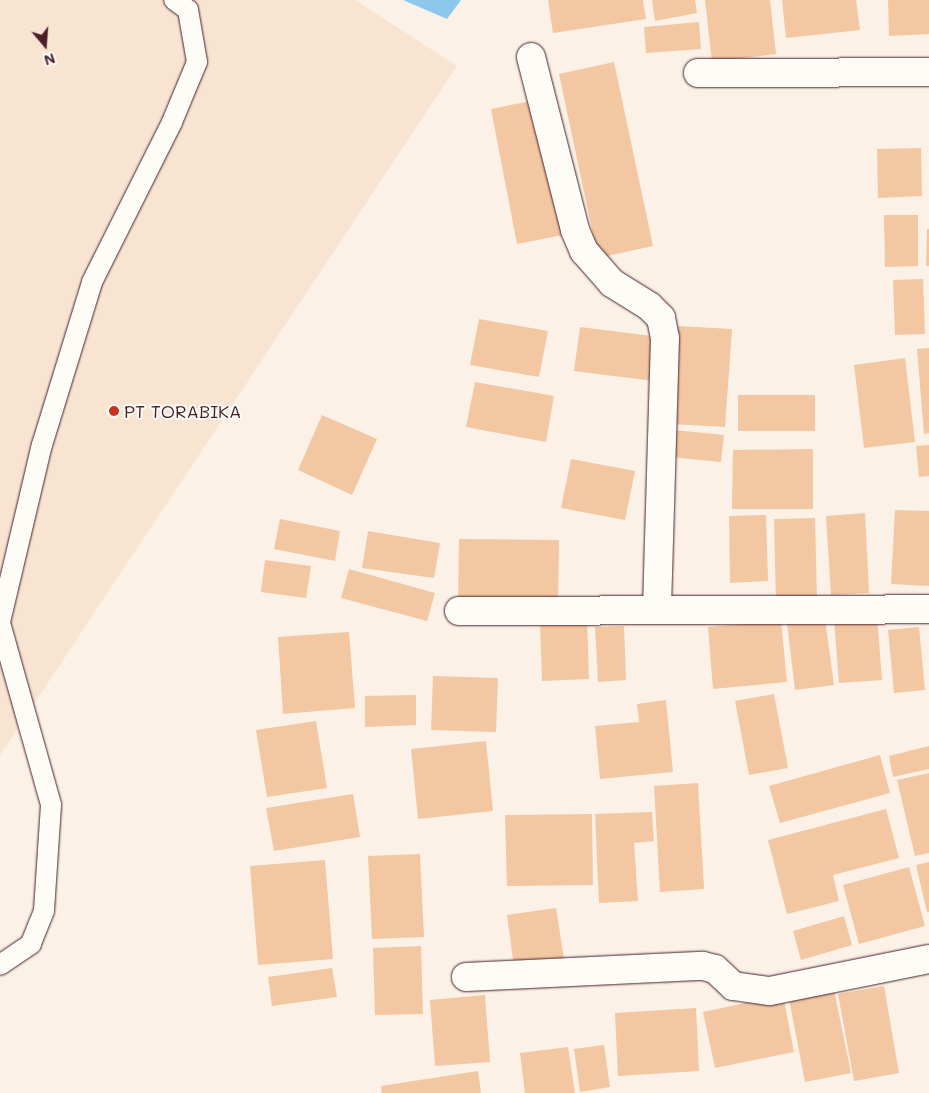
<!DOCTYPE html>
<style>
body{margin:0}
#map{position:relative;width:929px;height:1093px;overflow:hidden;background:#fbf1e6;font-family:Mali,sans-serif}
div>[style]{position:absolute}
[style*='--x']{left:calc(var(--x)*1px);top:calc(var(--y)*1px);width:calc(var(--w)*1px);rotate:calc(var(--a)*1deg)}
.built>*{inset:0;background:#f9e4d2}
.water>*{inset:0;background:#8dc7ec}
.building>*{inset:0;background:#f3c7a2}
.roads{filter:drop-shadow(0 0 1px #4a1f2b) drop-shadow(0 0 1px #4a1f2b)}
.service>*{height:20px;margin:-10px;padding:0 10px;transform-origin:10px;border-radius:10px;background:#fdfcf7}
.minor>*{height:28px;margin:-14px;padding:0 14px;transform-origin:14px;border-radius:14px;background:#fdfcf7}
.dots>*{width:14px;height:14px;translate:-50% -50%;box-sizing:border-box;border:2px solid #fdfcf7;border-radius:50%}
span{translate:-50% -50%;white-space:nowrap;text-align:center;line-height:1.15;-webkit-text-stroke:4px #fdfcf7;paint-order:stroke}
.poi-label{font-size:18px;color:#4a1f2b}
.left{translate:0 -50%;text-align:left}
.north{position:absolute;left:20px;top:20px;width:50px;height:50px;-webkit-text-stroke:4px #fdfcf7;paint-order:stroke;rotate:162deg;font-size:14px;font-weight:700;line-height:20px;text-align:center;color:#4a1f2b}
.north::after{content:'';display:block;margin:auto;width:18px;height:22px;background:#4a1f2b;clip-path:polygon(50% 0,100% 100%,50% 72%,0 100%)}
</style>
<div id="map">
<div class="built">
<div style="clip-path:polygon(0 0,355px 0,457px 66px,0 755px)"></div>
</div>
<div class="water">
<div style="clip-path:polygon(403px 0,461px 0,447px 19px)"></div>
</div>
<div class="building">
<div style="clip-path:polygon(548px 0,643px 0,646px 19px,553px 33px)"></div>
<div style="clip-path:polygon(652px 0,695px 0,697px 13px,655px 21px)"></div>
<div style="clip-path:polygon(705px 0,770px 0,776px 54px,712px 62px)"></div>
<div style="clip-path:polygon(782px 0,856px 0,860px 30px,786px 38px)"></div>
<div style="clip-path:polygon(888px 0,929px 0,929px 34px,889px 36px)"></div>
<div style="clip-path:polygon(699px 22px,701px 49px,646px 53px,644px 27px)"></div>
<div style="clip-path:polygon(614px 62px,653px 246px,598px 258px,559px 74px)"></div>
<div style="clip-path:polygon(541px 99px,568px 234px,517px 244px,491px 109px)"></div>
<div style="clip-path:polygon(921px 148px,922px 196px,878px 198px,877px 149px)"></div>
<div style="clip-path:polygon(884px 215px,918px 215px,918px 266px,885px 267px)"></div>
<div style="clip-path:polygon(927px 229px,929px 229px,929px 266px,926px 266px)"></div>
<div style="clip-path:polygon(923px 279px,925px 334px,895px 335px,893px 280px)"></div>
<div style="clip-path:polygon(479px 319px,548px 331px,539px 377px,470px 365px)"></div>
<div style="clip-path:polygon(678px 326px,732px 329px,725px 427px,671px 424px)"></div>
<div style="clip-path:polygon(580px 327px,660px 337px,654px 381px,574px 371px)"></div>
<div style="clip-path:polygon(929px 348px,929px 433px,924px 434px,917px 349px)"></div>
<div style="clip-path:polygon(905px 358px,915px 442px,864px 448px,854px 365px)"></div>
<div style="clip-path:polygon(475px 382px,554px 396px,546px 442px,466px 427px)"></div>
<div style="clip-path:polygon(738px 395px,815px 395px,815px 431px,738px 431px)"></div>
<div style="clip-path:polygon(322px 415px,377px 439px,352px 495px,298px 470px)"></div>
<div style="clip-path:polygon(674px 430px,724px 435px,721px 462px,671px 457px)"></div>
<div style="clip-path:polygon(929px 445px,929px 476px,919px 477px,916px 446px)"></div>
<div style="clip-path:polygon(813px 449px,813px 509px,732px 509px,733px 450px)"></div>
<div style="clip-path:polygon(571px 459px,635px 471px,625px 520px,561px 508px)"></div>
<div style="clip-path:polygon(895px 510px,929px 511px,929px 586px,891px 584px)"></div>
<div style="clip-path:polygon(865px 513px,869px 593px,831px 595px,826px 516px)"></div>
<div style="clip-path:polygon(766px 515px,768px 581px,730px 583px,729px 516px)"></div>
<div style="clip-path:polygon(815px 518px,817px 602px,776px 603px,774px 519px)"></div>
<div style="clip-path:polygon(280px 519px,340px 531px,335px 561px,274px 549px)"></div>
<div style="clip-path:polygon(368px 531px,440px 543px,434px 578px,362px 568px)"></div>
<div style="clip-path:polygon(459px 539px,559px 540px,558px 608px,458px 608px)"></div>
<div style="clip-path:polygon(265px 560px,311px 566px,306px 598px,261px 592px)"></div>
<div style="clip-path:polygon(349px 569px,435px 593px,427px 621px,341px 598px)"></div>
<div style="clip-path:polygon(877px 616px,882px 680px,839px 683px,834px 620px)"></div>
<div style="clip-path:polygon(587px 619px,589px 679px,542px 681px,540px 622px)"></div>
<div style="clip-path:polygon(825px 619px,834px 685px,795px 690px,787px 623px)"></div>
<div style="clip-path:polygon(781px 621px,787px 682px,713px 689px,708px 627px)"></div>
<div style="clip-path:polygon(624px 626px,626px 680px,598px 682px,595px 627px)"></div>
<div style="clip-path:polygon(919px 627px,925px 690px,894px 693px,888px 630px)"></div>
<div style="clip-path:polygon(349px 632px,355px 708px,283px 714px,278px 637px)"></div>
<div style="clip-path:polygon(433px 676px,498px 678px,496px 732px,431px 730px)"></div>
<div style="clip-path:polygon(774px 694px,788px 768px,749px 775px,735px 701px)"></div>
<div style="clip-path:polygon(416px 695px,416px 725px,365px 727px,365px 696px)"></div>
<div style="clip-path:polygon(666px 700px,673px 772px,600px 779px,595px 726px,639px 722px,637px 704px)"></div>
<div style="clip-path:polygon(316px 721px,327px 788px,267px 797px,256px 730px)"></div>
<div style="clip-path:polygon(486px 741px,493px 811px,418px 819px,411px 749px)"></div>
<div style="clip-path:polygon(929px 746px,929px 769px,893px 777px,889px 756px)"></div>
<div style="clip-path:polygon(880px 755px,890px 793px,780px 823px,769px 786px)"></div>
<div style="clip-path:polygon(929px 773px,929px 853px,915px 856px,897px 780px)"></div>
<div style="clip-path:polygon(698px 783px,704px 889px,660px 892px,654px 786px)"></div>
<div style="clip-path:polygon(353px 794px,360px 837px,274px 851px,266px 808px)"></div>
<div style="clip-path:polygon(886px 809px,899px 858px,833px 875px,839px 901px,787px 914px,768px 840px)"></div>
<div style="clip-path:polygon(652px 812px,654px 841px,634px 843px,638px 901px,599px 903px,595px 814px)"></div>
<div style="clip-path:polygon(592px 814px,593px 885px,507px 886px,505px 815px)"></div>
<div style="clip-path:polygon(420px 854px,424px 937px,372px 939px,368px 856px)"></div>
<div style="clip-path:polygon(325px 860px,333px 959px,258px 965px,250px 866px)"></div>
<div style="clip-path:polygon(929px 862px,929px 912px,927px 912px,916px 865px)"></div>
<div style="clip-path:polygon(909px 867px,925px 926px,859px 944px,843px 885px)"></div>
<div style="clip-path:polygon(556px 908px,564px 959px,514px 967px,507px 915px)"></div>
<div style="clip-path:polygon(844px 916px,852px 945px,801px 960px,793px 931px)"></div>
<div style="clip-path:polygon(421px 946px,423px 1014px,375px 1015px,373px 948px)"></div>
<div style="clip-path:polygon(332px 968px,337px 997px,272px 1006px,268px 977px)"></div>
<div style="clip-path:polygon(884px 986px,899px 1073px,854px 1081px,838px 994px)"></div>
<div style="clip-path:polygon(834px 990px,851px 1073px,805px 1082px,789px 999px)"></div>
<div style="clip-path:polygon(485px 995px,490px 1062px,435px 1066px,430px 1000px)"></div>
<div style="clip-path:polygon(783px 995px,794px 1052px,715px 1068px,703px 1012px)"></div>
<div style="clip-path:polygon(696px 1008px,699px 1071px,618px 1076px,615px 1013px)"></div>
<div style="clip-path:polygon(604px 1045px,610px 1087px,580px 1092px,574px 1049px)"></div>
<div style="clip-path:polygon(568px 1047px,575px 1093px,525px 1093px,520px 1053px)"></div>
<div style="clip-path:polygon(478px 1071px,481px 1093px,382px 1093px,381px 1086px)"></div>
</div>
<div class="roads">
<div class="service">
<div style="--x:0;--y:622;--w:182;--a:-76.7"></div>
<div style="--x:42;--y:445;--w:170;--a:-72.9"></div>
<div style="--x:92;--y:282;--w:179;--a:-63.4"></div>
<div style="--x:172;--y:122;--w:65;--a:-67.4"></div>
<div style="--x:197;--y:62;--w:53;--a:-99.8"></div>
<div style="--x:188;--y:10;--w:17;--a:-144"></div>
<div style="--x:0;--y:623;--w:189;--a:74.3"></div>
<div style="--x:51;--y:805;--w:106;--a:93.8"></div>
<div style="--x:44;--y:911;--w:35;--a:112"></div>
<div style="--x:31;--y:944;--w:37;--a:146"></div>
</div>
<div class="minor">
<div style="--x:531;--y:57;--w:179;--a:75.7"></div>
<div style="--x:575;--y:230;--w:23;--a:67"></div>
<div style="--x:584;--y:251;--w:43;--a:48.8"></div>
<div style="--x:612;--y:283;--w:44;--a:31.9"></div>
<div style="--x:649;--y:306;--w:17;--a:45"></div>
<div style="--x:661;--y:318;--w:20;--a:79"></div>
<div style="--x:665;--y:338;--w:271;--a:91.7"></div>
<div style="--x:698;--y:73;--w:231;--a:-0.2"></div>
<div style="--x:459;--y:611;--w:470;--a:-0.2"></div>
<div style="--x:466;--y:977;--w:237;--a:-2.7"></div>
<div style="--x:703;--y:966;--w:12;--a:14"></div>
<div style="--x:715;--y:969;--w:25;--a:43"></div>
<div style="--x:733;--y:986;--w:37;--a:8"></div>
<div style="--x:770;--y:991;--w:162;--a:-11.4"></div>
</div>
</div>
<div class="dots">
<div style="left:114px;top:411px;background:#c8321e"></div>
</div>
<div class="poi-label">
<span class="left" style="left:124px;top:411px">PT TORABIKA</span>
</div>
<div class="north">N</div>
</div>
